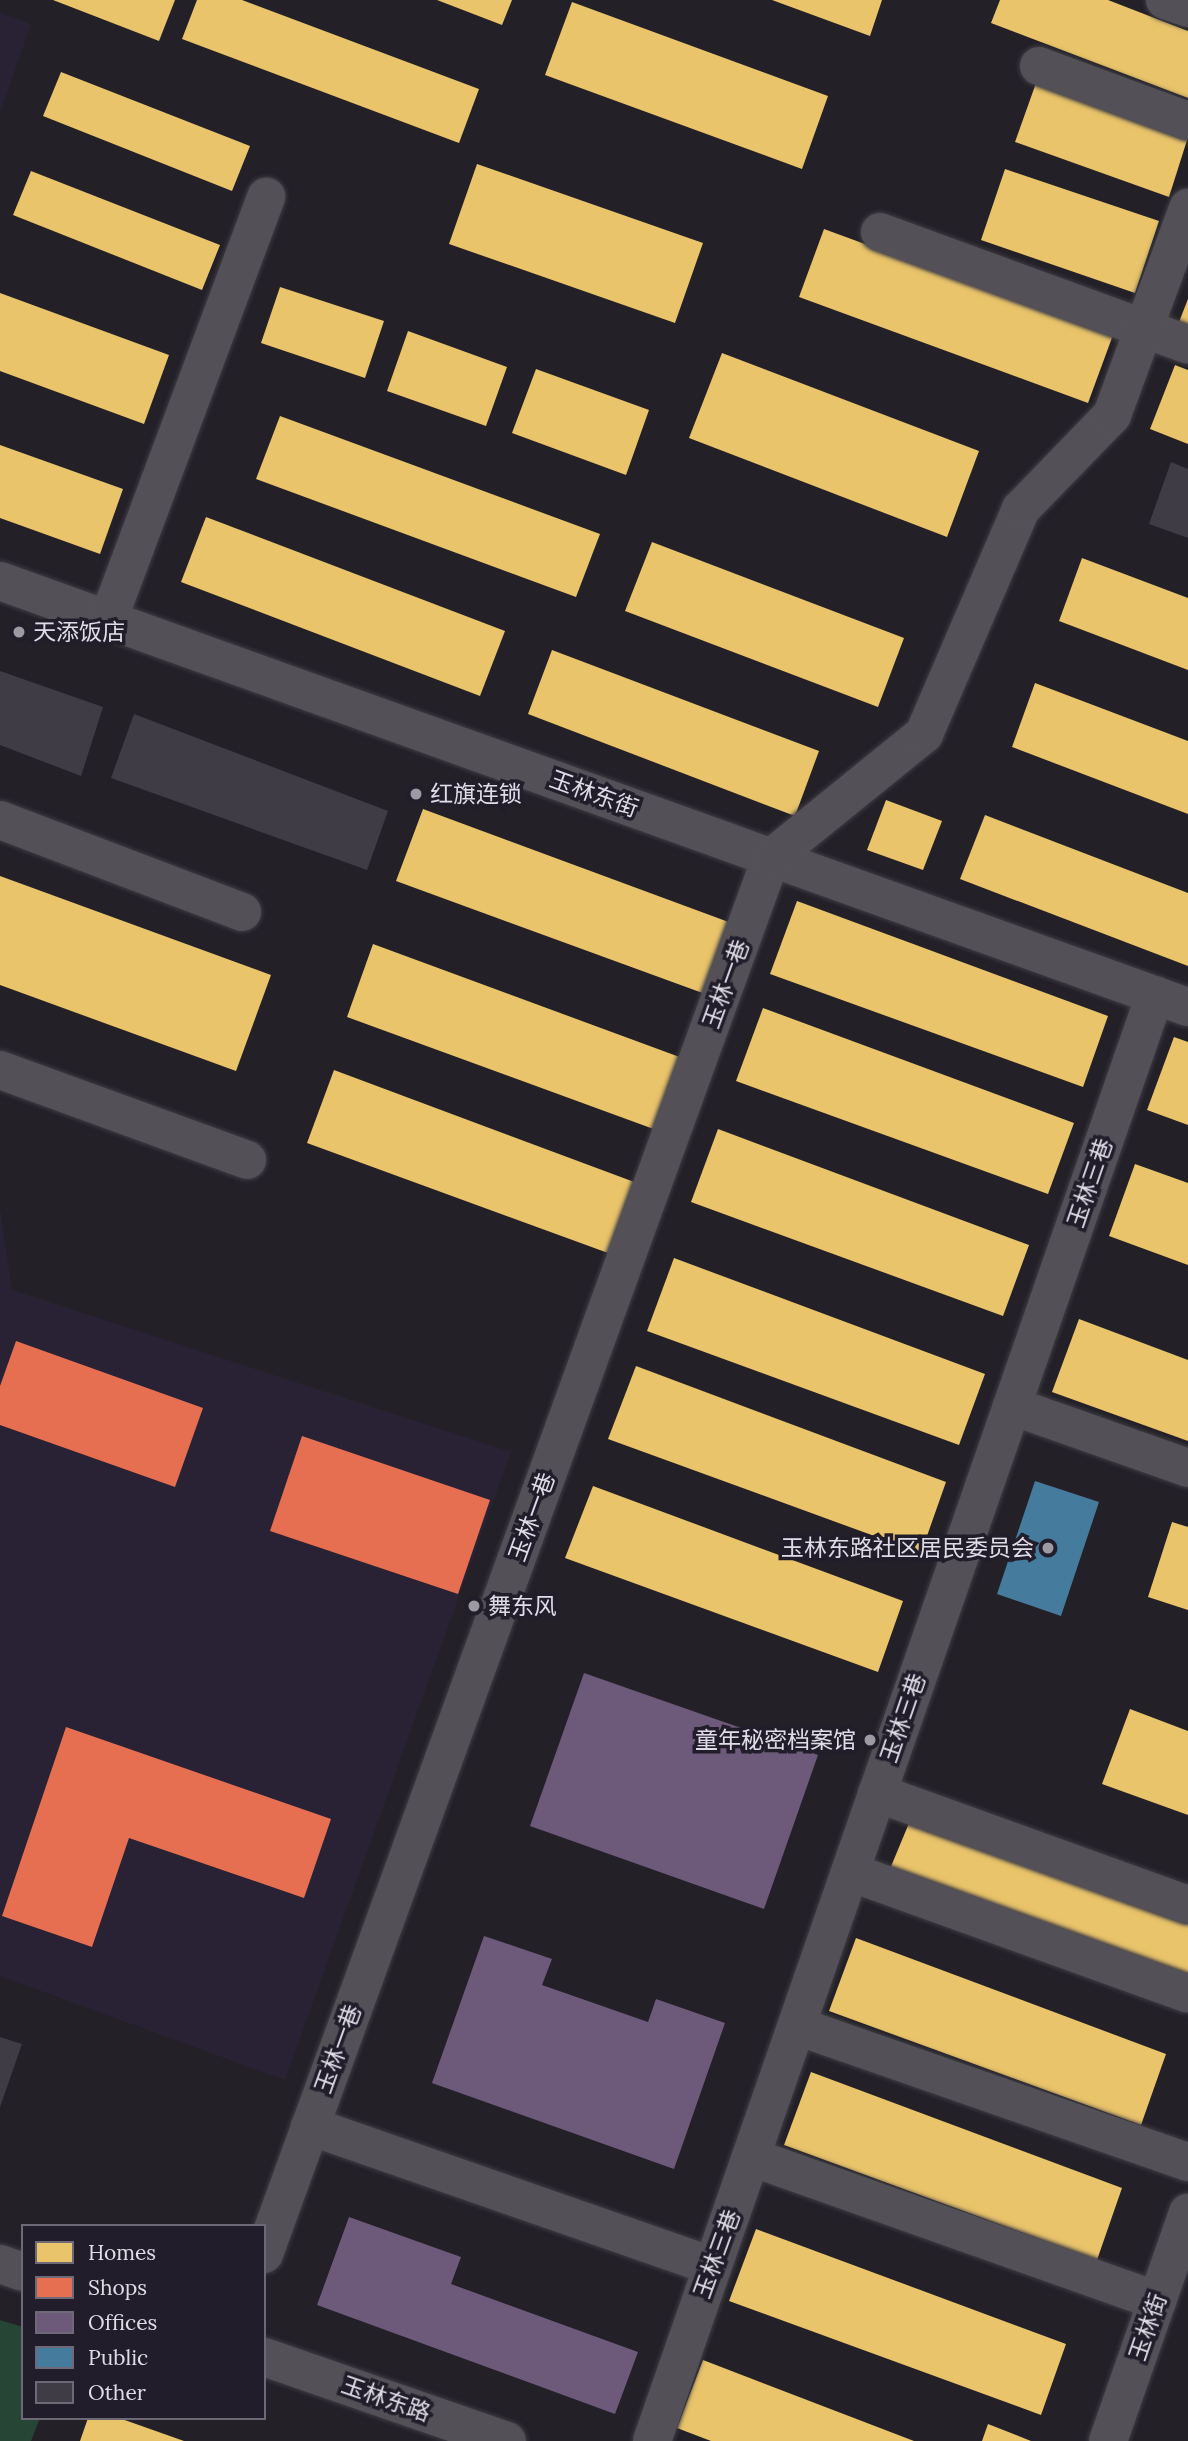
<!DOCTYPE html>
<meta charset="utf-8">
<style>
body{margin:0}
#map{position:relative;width:1188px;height:2441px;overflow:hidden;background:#232028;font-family:Lora,"Noto Sans SC",serif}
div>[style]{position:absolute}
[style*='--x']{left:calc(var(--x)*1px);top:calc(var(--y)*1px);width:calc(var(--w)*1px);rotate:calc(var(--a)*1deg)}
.built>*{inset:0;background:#292234}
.green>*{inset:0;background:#264535}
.homes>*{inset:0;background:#e9c46a}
.shops>*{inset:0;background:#e76f51}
.offices>*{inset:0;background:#6d597a}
.public>*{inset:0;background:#457b9d}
.building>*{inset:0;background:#403c46}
.roads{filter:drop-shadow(0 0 2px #3f3c43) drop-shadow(0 0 2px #3f3c43)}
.minor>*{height:38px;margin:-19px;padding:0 19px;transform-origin:19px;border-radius:19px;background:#535157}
.dots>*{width:19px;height:19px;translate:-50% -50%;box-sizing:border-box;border:4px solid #221d2b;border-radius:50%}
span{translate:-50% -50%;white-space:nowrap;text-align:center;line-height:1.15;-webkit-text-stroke:7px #221d2b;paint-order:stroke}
.poi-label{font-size:23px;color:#e0dce7}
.left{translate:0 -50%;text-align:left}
.right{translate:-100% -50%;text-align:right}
.street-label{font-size:23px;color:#e0dce7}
.legend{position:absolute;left:21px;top:2224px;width:245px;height:196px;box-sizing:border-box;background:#221d2b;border:2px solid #6e6976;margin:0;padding:9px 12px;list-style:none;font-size:21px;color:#e0dce7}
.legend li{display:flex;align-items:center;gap:14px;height:35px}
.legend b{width:35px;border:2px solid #6e6976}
</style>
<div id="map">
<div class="built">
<div style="clip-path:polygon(0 13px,31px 24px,0 113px)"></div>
<div style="clip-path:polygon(0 1208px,12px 1290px,511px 1452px,285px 2080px,0 1976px)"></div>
</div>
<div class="green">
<div style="clip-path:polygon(0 2320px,23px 2327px,23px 2418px,40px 2418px,31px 2441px,0 2441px)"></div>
</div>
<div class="homes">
<div style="clip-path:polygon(53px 0,175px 0,159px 41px)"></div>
<div style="clip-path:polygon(197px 0,242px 0,479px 89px,459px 143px,182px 39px)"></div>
<div style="clip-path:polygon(437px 0,512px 0,502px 25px)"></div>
<div style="clip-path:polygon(772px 0,882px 0,870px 36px)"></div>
<div style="clip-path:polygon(1000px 0,1108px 0,1188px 31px,1188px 98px,991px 23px)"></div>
<div style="clip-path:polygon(572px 2px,828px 96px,802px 169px,545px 75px)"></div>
<div style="clip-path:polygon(61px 72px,250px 146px,232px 191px,43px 116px)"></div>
<div style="clip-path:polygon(1036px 83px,1188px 137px,1169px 197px,1015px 142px)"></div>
<div style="clip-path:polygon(477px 164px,703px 243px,675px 323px,449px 244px)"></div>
<div style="clip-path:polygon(1005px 169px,1159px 221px,1135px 293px,981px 240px)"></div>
<div style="clip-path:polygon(31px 171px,220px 245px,202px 290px,13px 215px)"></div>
<div style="clip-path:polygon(824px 229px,1113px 335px,1088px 403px,799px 297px)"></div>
<div style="clip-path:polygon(280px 287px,384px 321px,365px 378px,261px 343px)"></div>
<div style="clip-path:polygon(0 293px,169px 355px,144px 424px,0 371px)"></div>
<div style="clip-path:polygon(1188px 299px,1188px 325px,1179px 322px)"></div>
<div style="clip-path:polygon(408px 331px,507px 367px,486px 426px,387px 391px)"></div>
<div style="clip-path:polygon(722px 353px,979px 451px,947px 537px,689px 438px)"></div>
<div style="clip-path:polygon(1175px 365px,1188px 370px,1188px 444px,1150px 429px)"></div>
<div style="clip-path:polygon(536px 369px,649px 410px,626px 475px,512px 433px)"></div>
<div style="clip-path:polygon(280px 416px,600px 534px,576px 597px,256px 479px)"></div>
<div style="clip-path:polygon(0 445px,123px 489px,100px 554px,0 518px)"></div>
<div style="clip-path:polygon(206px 517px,505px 631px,480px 696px,181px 582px)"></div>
<div style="clip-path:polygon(652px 542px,904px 638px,878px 707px,625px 611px)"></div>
<div style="clip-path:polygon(1082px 558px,1188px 598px,1188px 670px,1059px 621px)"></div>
<div style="clip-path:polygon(552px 650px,819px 751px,795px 816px,528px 714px)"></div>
<div style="clip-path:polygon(1035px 683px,1188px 741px,1188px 814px,1012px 747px)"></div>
<div style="clip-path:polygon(886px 800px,942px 821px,923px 870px,867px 850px)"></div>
<div style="clip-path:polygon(423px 809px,734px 924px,708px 995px,396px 881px)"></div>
<div style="clip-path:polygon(985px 815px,1188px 893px,1188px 966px,960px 879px)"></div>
<div style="clip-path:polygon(0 876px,271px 975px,236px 1071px,0 985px)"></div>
<div style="clip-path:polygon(797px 901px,1108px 1016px,1083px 1087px,770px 974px)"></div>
<div style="clip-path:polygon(373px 944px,685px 1059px,659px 1131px,347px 1017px)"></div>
<div style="clip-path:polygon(763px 1008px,1074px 1123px,1048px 1194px,736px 1081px)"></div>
<div style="clip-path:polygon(1174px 1037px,1188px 1042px,1188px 1125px,1147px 1110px)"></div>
<div style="clip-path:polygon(334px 1070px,645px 1186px,619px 1257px,307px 1143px)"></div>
<div style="clip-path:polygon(718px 1129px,1029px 1245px,1003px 1316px,691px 1202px)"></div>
<div style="clip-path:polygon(1135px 1164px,1188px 1183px,1188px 1265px,1109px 1236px)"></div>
<div style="clip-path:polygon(674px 1258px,985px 1374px,959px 1445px,647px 1331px)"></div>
<div style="clip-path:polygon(1079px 1319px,1188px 1360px,1188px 1441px,1052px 1392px)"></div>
<div style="clip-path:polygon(636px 1366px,946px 1482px,921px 1553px,608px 1439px)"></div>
<div style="clip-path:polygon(593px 1486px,903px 1601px,878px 1672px,565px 1558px)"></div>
<div style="clip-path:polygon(1172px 1522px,1188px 1527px,1188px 1610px,1148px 1597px)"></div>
<div style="clip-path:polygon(1130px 1709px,1188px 1731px,1188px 1815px,1102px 1784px)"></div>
<div style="clip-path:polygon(912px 1816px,1188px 1915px,1188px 1986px,887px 1876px)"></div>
<div style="clip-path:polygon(856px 1938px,1166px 2054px,1141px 2125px,829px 2011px)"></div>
<div style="clip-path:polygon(811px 2072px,1122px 2188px,1097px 2260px,784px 2145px)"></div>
<div style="clip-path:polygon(756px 2229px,1066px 2344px,1041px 2415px,729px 2301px)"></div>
<div style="clip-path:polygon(703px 2360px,914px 2441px,711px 2441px,677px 2428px)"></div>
<div style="clip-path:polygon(88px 2418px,119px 2418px,184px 2441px,80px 2441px)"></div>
<div style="clip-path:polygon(988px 2424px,1031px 2441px,982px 2441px)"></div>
</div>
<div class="shops">
<div style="clip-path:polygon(16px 1341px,203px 1408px,175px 1487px,0 1425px,0 1386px)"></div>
<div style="clip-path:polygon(302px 1436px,490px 1500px,458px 1594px,270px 1531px)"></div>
<div style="clip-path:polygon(66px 1727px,331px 1819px,304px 1898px,129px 1838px,92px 1947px,2px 1916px)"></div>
</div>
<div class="offices">
<div style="clip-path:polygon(584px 1673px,818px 1755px,764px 1909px,530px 1826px)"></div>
<div style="clip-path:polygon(484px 1936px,552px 1959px,542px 1985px,648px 2022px,656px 1999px,725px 2023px,674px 2169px,432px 2083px)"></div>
<div style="clip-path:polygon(349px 2217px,461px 2257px,451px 2284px,638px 2352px,615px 2414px,317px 2305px)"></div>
</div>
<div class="public">
<div style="clip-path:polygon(1035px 1481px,1099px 1502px,1061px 1616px,997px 1594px)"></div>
</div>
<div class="building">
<div style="clip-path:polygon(1171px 462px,1188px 469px,1188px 538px,1149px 524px)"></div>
<div style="clip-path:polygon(0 671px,103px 707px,81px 776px,0 745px)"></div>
<div style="clip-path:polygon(134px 714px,388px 811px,367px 870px,111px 778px)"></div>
<div style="clip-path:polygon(0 2037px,22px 2044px,0 2107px)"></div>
</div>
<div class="roads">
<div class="minor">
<div style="--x:1165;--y:0;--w:24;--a:19"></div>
<div style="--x:1039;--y:66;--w:159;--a:20.3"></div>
<div style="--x:880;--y:232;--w:328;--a:20.1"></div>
<div style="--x:0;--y:581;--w:1262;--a:19.73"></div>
<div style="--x:108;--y:620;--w:452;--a:-69.5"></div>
<div style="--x:0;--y:820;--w:259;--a:20.8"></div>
<div style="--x:0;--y:1070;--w:263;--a:20"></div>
<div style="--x:1012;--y:1406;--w:187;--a:19.4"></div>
<div style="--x:877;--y:1793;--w:331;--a:19.8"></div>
<div style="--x:850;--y:1872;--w:359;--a:19.8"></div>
<div style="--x:797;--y:2026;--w:414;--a:19.2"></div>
<div style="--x:310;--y:2126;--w:426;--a:19.2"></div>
<div style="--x:751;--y:2157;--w:431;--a:19.5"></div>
<div style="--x:264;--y:2254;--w:1485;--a:-70.04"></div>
<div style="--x:771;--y:858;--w:197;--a:-39"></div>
<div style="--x:924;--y:734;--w:245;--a:-66.7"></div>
<div style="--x:1021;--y:509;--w:131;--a:-45.9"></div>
<div style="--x:1112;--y:415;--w:221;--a:-69.8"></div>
<div style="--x:0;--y:2264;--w:24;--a:19"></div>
<div style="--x:264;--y:2357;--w:257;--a:19.1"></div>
<div style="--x:652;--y:2441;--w:1531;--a:-70.82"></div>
<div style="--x:1108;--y:2441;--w:242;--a:-70.7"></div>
</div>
</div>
<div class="dots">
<div style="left:19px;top:632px;background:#9e9aa4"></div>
<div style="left:416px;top:794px;background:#9e9aa4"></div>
<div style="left:1048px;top:1548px;background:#9e9aa4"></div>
<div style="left:474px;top:1606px;background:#9e9aa4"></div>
<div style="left:870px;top:1740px;background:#9e9aa4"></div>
</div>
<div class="poi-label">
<span class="left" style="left:33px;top:632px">天添饭店</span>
<span class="left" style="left:430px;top:794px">红旗连锁</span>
<span class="right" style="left:1034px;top:1548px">玉林东路社区居民委员会</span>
<span class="left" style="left:488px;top:1606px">舞东风</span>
<span class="right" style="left:856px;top:1740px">童年秘密档案馆</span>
</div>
<div class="street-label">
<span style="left:594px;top:794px;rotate:20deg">玉林东街</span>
<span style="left:726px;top:984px;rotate:-70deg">玉林一巷</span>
<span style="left:1090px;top:1183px;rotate:-71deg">玉林三巷</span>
<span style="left:532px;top:1517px;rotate:-70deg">玉林一巷</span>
<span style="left:903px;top:1718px;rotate:-71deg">玉林三巷</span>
<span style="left:338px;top:2049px;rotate:-70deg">玉林一巷</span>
<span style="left:717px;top:2254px;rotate:-70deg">玉林三巷</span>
<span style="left:1148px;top:2327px;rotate:-71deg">玉林街</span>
<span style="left:386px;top:2399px;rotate:19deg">玉林东路</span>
</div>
<ul class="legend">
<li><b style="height:19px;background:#e9c46a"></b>Homes</li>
<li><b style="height:19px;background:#e76f51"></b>Shops</li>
<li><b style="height:19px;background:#6d597a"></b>Offices</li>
<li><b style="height:19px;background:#457b9d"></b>Public</li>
<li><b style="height:19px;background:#403c46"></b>Other</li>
</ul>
</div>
